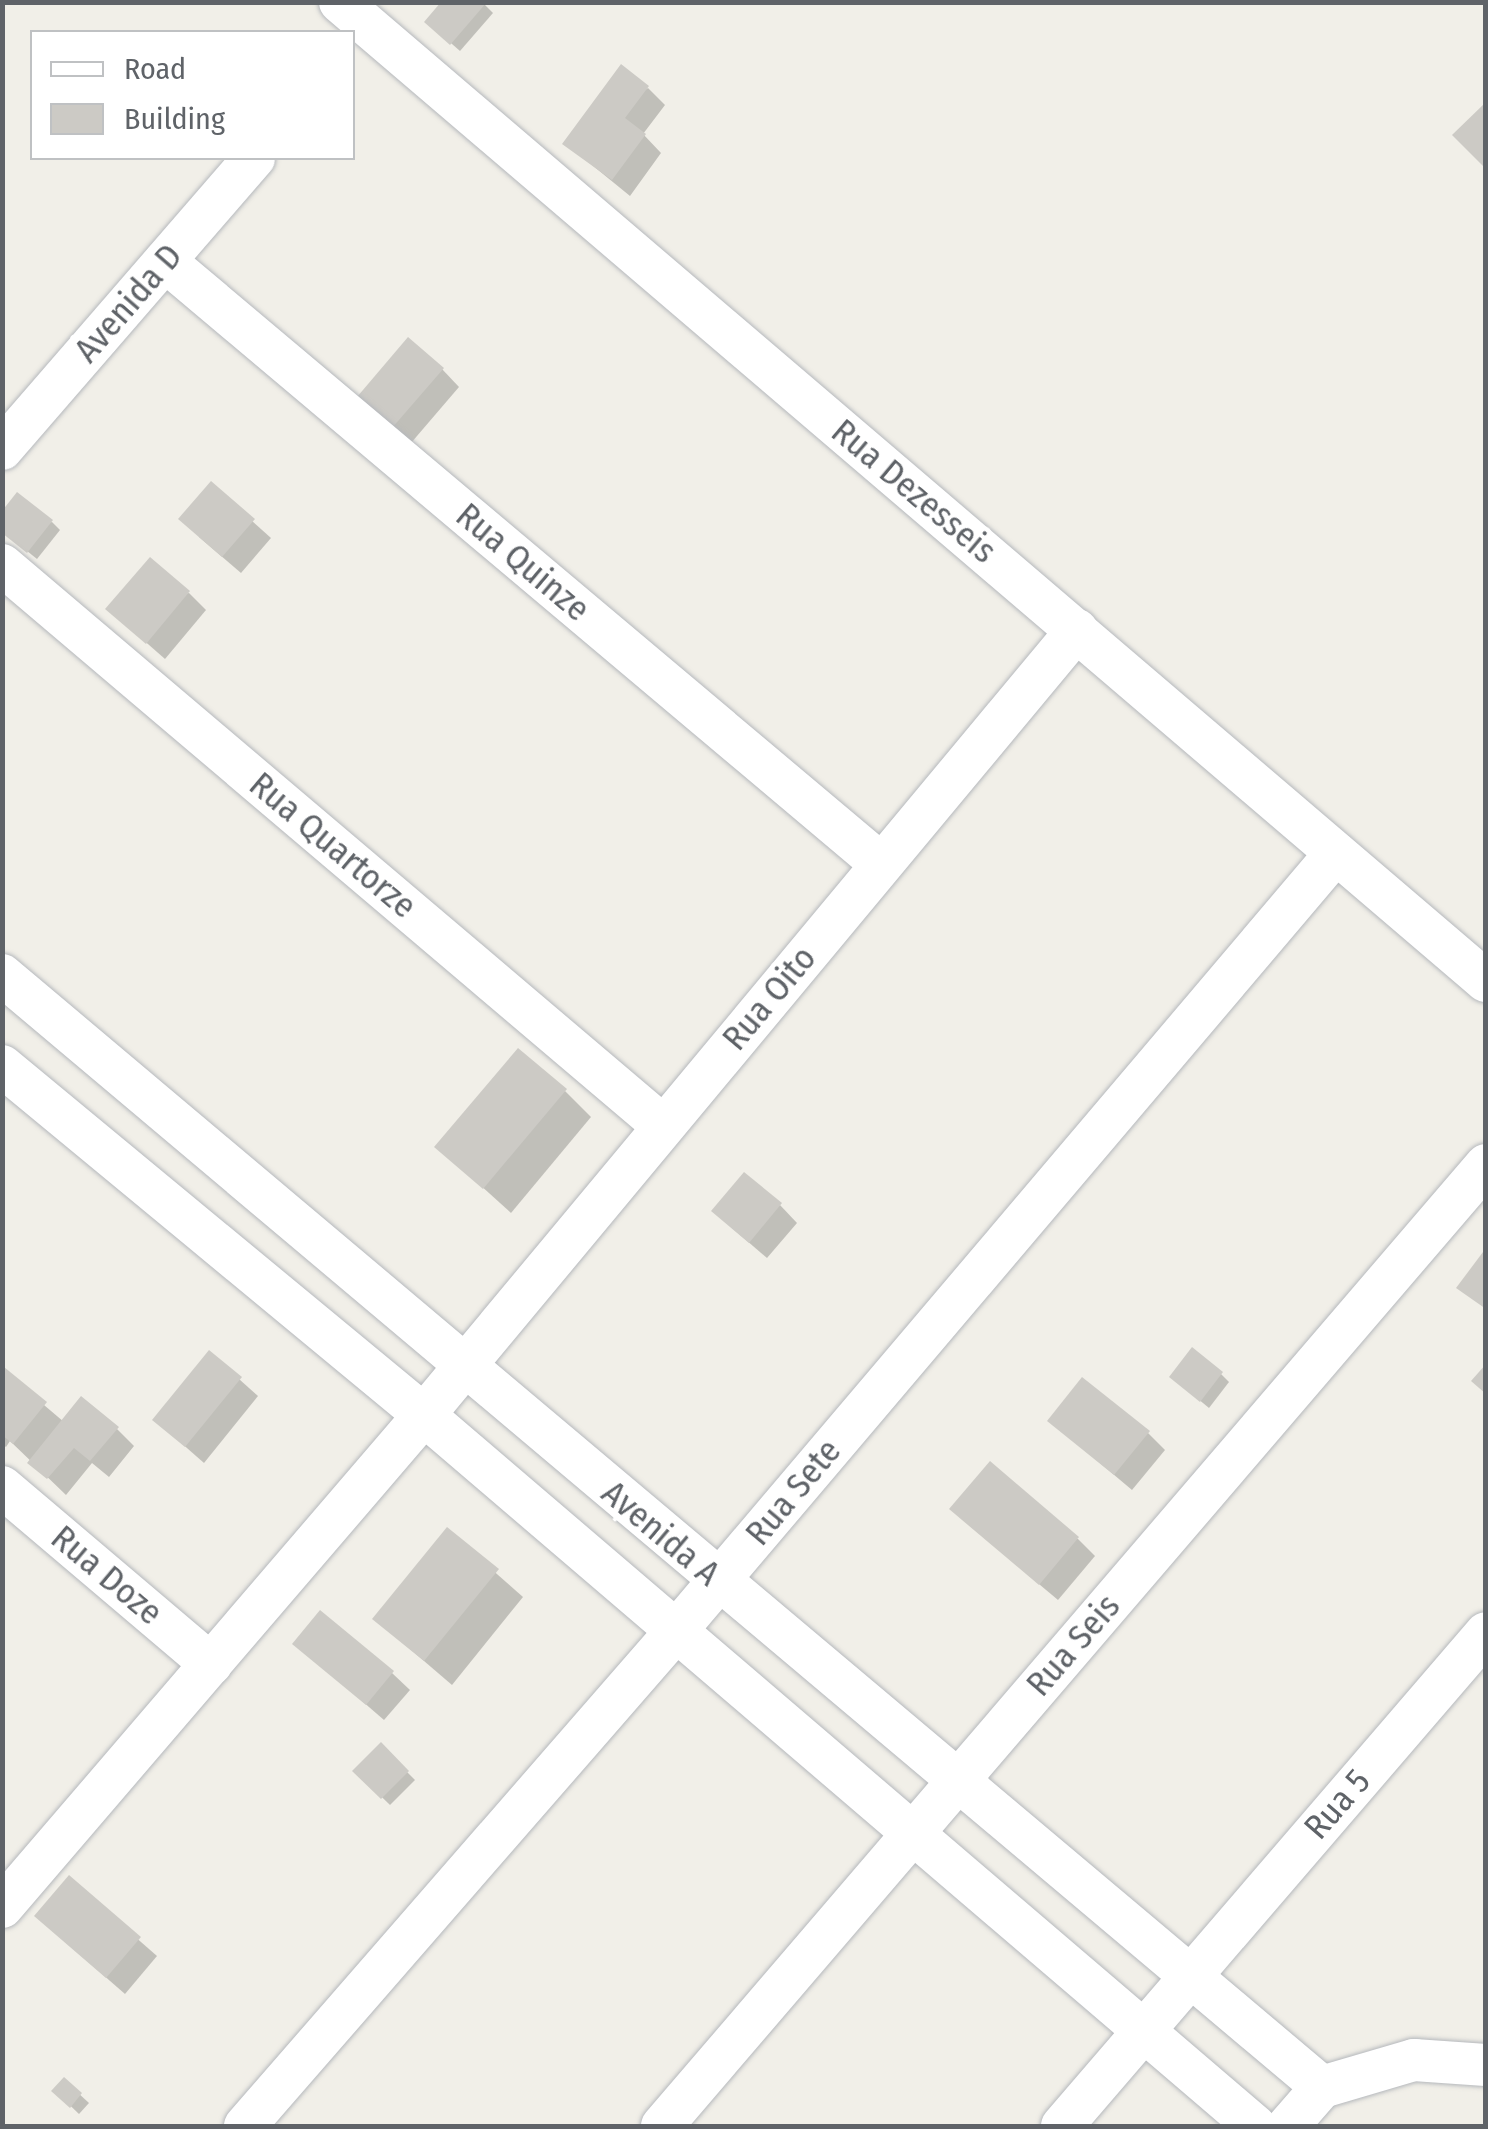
<!DOCTYPE html>
<style>
body{margin:0}
#map{position:relative;width:1488px;height:2129px;overflow:hidden;background:#f1efe8;font-family:"Fira Sans Condensed",sans-serif}
div>[style]{position:absolute}
[style*='--x']{left:calc(var(--x)*1px);top:calc(var(--y)*1px);width:calc(var(--w)*1px);rotate:calc(var(--a)*1deg)}
.shadow>*{inset:0;background:#0003}
.building>*{inset:0;background:#cccac5}
.roads{filter:drop-shadow(0 0 2px #b5b8bc) drop-shadow(0 0 2px #b5b8bc)}
.minor>*{height:42px;margin:-21px;padding:0 21px;transform-origin:21px;border-radius:21px;background:#fff}
span{translate:-50% -50%;white-space:nowrap;text-align:center;line-height:1.15;-webkit-text-stroke:9px #fff;paint-order:stroke}
.street-label{font-size:35px;color:#5f6368}
.frame{position:absolute;inset:0;border:5px solid #5f6368;pointer-events:none}
.legend{position:absolute;left:30px;top:30px;width:325px;height:130px;box-sizing:border-box;background:#fff;border:2px solid #bfc1c3;margin:0;padding:12px 18px;list-style:none;font-size:30px;color:#5f6368}
.legend li{display:flex;align-items:center;gap:20px;height:50px}
.legend b{width:50px;border:2px solid #bfc1c3}
</style>
<div id="map">
<div class="shadow">
<div style="clip-path:polygon(482px 2px,493px 13px,460px 51px,436px 30px)"></div>
<div style="clip-path:polygon(648px 88px,665px 105px,643px 134px,661px 153px,630px 196px,565px 143px)"></div>
<div style="clip-path:polygon(442px 369px,459px 387px,411px 443px,377px 415px)"></div>
<div style="clip-path:polygon(211px 484px,271px 538px,241px 573px,199px 537px)"></div>
<div style="clip-path:polygon(52px 522px,60px 530px,37px 559px,2px 531px)"></div>
<div style="clip-path:polygon(189px 593px,206px 610px,165px 659px,108px 609px)"></div>
<div style="clip-path:polygon(565px 1091px,591px 1117px,511px 1213px,438px 1147px)"></div>
<div style="clip-path:polygon(780px 1205px,797px 1223px,767px 1258px,732px 1228px)"></div>
<div style="clip-path:polygon(210px 1353px,258px 1396px,204px 1463px,155px 1420px)"></div>
<div style="clip-path:polygon(4px 1371px,64px 1422px,117px 1429px,134px 1446px,109px 1477px,92px 1463px,66px 1495px,10px 1441px,6px 1447px,2px 1444px)"></div>
<div style="clip-path:polygon(1221px 1374px,1229px 1382px,1209px 1408px,1180px 1384px)"></div>
<div style="clip-path:polygon(1050px 1421px,1148px 1433px,1165px 1450px,1132px 1490px)"></div>
<div style="clip-path:polygon(970px 1526px,1078px 1539px,1095px 1556px,1058px 1600px)"></div>
<div style="clip-path:polygon(447px 1530px,523px 1597px,452px 1685px,375px 1619px)"></div>
<div style="clip-path:polygon(296px 1644px,392px 1673px,410px 1690px,384px 1720px)"></div>
<div style="clip-path:polygon(381px 1746px,415px 1780px,390px 1805px,355px 1771px)"></div>
<div style="clip-path:polygon(69px 1879px,157px 1956px,125px 1994px,55px 1933px)"></div>
<div style="clip-path:polygon(64px 2080px,89px 2103px,79px 2114px,55px 2091px)"></div>
</div>
<div class="building">
<div style="clip-path:polygon(441px 2px,487px 2px,450px 45px,424px 22px)"></div>
<div style="clip-path:polygon(621px 64px,649px 86px,625px 118px,646px 134px,612px 180px,562px 144px)"></div>
<div style="clip-path:polygon(1486px 102px,1486px 169px,1452px 135px)"></div>
<div style="clip-path:polygon(408px 337px,444px 368px,392px 428px,357px 397px)"></div>
<div style="clip-path:polygon(211px 481px,255px 519px,222px 557px,178px 519px)"></div>
<div style="clip-path:polygon(17px 492px,53px 520px,27px 553px,2px 533px,2px 511px)"></div>
<div style="clip-path:polygon(150px 557px,190px 591px,146px 644px,105px 609px)"></div>
<div style="clip-path:polygon(518px 1048px,567px 1089px,483px 1189px,434px 1147px)"></div>
<div style="clip-path:polygon(744px 1172px,782px 1203px,749px 1243px,711px 1211px)"></div>
<div style="clip-path:polygon(1486px 1248px,1486px 1309px,1456px 1288px)"></div>
<div style="clip-path:polygon(1192px 1347px,1223px 1372px,1200px 1402px,1169px 1377px)"></div>
<div style="clip-path:polygon(209px 1350px,242px 1377px,185px 1447px,152px 1420px)"></div>
<div style="clip-path:polygon(1486px 1364px,1486px 1394px,1471px 1381px)"></div>
<div style="clip-path:polygon(4px 1367px,47px 1402px,13px 1444px,2px 1435px)"></div>
<div style="clip-path:polygon(1082px 1377px,1150px 1431px,1114px 1475px,1047px 1421px)"></div>
<div style="clip-path:polygon(81px 1396px,119px 1427px,90px 1461px,74px 1448px,47px 1479px,27px 1463px)"></div>
<div style="clip-path:polygon(990px 1461px,1079px 1537px,1039px 1585px,949px 1509px)"></div>
<div style="clip-path:polygon(447px 1527px,499px 1569px,424px 1661px,372px 1619px)"></div>
<div style="clip-path:polygon(320px 1610px,394px 1671px,366px 1705px,292px 1644px)"></div>
<div style="clip-path:polygon(381px 1742px,409px 1771px,381px 1799px,352px 1771px)"></div>
<div style="clip-path:polygon(69px 1875px,141px 1937px,106px 1978px,34px 1916px)"></div>
<div style="clip-path:polygon(64px 2077px,82px 2093px,70px 2108px,51px 2091px)"></div>
</div>
<div class="roads">
<div class="minor">
<div style="--x:340;--y:2;--w:1507;--a:40.51"></div>
<div style="--x:165;--y:261;--w:936;--a:40.1"></div>
<div style="--x:2;--y:449;--w:385;--a:-49.1"></div>
<div style="--x:2;--y:565;--w:867;--a:40.32"></div>
<div style="--x:2;--y:975;--w:1726;--a:40.11"></div>
<div style="--x:2;--y:1066;--w:548;--a:39.59"></div>
<div style="--x:424;--y:1415;--w:1094;--a:40.55"></div>
<div style="--x:2;--y:1487;--w:274;--a:40.3"></div>
<div style="--x:2;--y:1907;--w:648;--a:-49.38"></div>
<div style="--x:424;--y:1415;--w:1021;--a:-50.24"></div>
<div style="--x:245;--y:2126;--w:656;--a:-48.95"></div>
<div style="--x:676;--y:1631;--w:1020;--a:-49.69"></div>
<div style="--x:662;--y:2126;--w:1266;--a:-49.39"></div>
<div style="--x:1062;--y:2126;--w:650;--a:-49.3"></div>
<div style="--x:1288;--y:2126;--w:52;--a:-48.9"></div>
<div style="--x:1322;--y:2087;--w:96;--a:-16.4"></div>
<div style="--x:1414;--y:2060;--w:72;--a:4"></div>
</div>
</div>
<div class="street-label">
<span style="left:128px;top:303px;rotate:-49deg">Avenida D</span>
<span style="left:914px;top:491px;rotate:40deg">Rua Dezesseis</span>
<span style="left:523px;top:562px;rotate:40deg">Rua Quinze</span>
<span style="left:333px;top:845px;rotate:40deg">Rua Quartorze</span>
<span style="left:769px;top:998px;rotate:-50deg">Rua Oito</span>
<span style="left:793px;top:1492px;rotate:-50deg">Rua Sete</span>
<span style="left:661px;top:1533px;rotate:40deg">Avenida A</span>
<span style="left:107px;top:1575px;rotate:40deg">Rua Doze</span>
<span style="left:1073px;top:1645px;rotate:-49deg">Rua Seis</span>
<span style="left:1337px;top:1804px;rotate:-49deg">Rua 5</span>
</div>
<div class="frame"></div>
<ul class="legend">
<li><b style="height:12px;background:#fff"></b>Road</li>
<li><b style="height:28px;background:#cccac5"></b>Building</li>
</ul>
</div>
